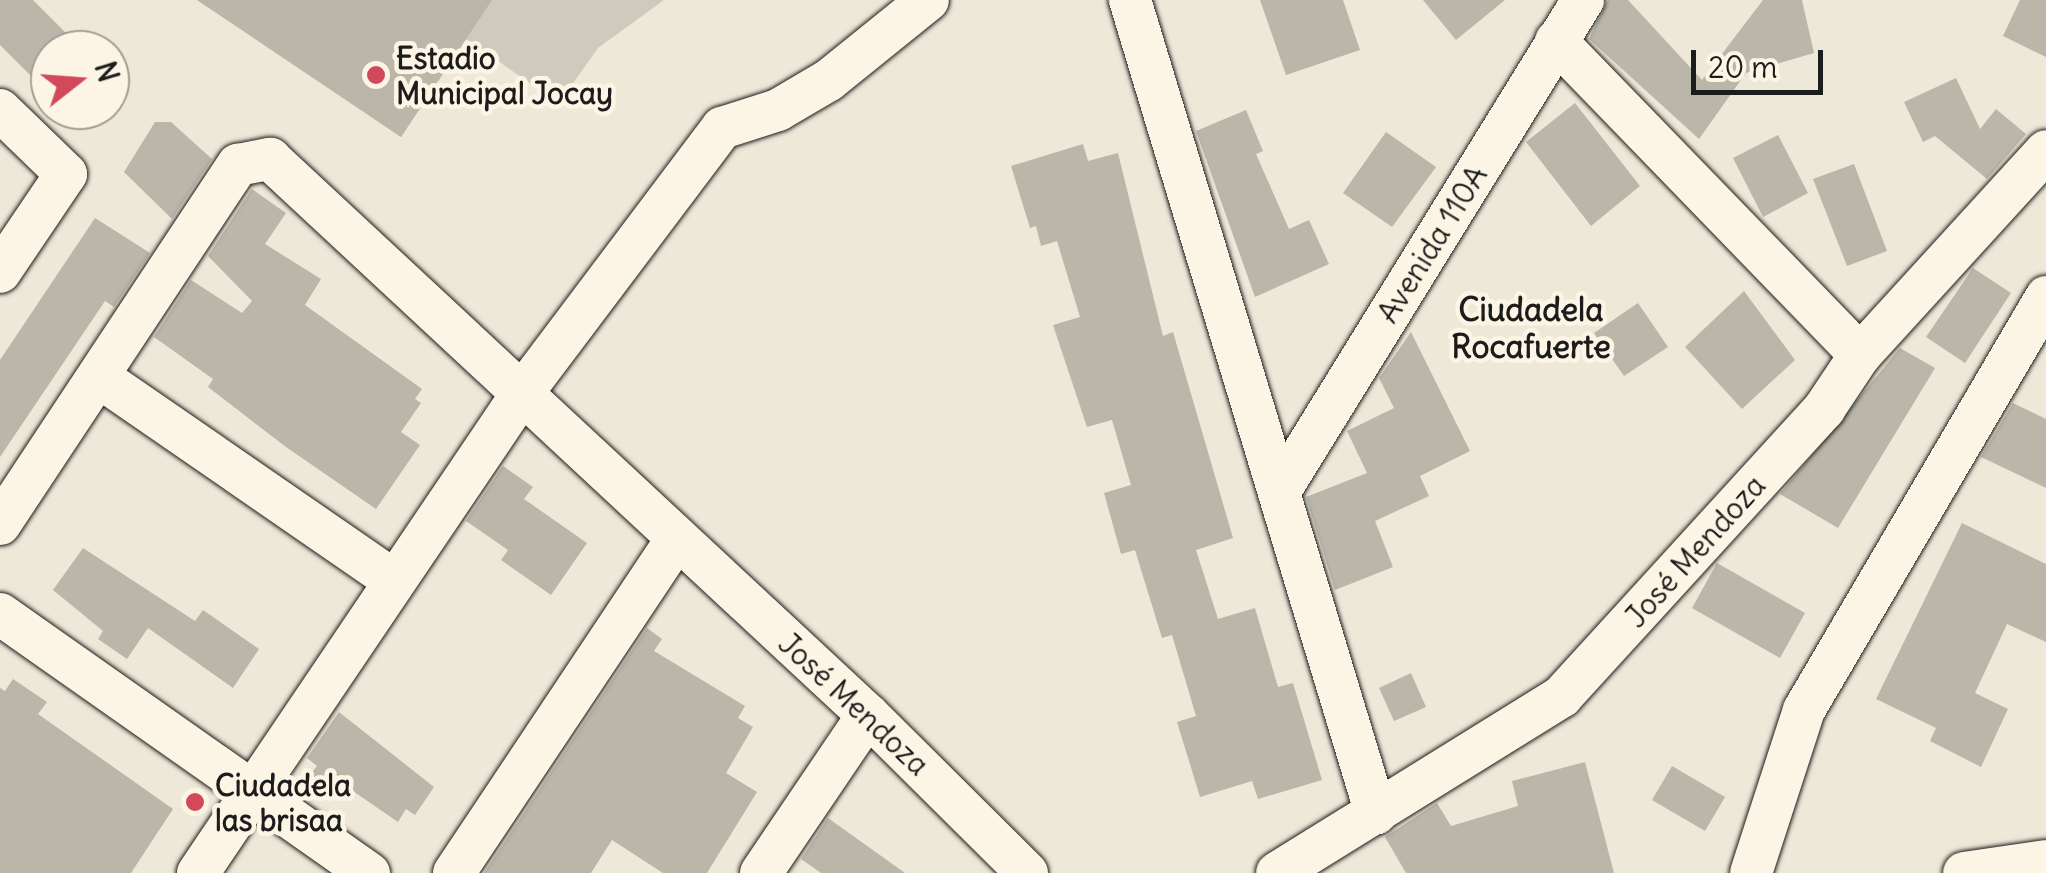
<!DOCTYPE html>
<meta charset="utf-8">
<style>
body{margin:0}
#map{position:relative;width:2046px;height:873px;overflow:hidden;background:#eee8d9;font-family:Delius,sans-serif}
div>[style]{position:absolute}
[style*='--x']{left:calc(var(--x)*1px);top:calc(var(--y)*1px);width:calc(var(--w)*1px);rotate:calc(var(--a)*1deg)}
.green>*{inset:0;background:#cfcabd}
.building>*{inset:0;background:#bab6aa}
.roads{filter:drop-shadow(0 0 2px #1c1c1c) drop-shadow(0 0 2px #1c1c1c)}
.street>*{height:42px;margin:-21px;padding:0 21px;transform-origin:21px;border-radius:21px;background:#fcf5e5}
.dots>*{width:28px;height:28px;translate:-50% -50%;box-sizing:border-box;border:5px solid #fcf5e5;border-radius:50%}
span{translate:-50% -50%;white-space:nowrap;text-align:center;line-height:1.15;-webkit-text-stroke:9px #fcf5e5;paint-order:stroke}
.poi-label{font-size:30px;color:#1c1c1c;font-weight:700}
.left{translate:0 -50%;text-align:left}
.street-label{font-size:30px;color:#1c1c1c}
.neighbourhood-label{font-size:32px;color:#1c1c1c;font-weight:700}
.north{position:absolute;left:30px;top:30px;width:100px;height:100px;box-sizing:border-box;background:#fcf5e5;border:2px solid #a29e95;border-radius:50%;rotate:73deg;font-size:28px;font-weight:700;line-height:40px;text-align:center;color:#1c1c1c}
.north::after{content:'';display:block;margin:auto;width:35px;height:45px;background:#d1495b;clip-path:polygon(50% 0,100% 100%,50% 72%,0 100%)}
.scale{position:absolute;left:1691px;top:50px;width:132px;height:45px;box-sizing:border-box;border:5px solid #1c1c1c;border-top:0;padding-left:12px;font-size:30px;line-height:35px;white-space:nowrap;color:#1c1c1c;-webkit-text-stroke:8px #fcf5e5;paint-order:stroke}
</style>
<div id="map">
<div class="green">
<div style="clip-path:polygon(197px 0,664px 0,598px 48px,559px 103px,466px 39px,401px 137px)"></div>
</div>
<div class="building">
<div style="clip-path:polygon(0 0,33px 0,83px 50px,50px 50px,50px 95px,0 45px)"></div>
<div style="clip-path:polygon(197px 0,492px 0,401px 137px)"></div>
<div style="clip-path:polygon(1260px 0,1343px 0,1360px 50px,1286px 75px)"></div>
<div style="clip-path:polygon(1423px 0,1505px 0,1456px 40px)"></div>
<div style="clip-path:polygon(1608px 0,1628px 0,1702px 80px,1763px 0,1802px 0,1814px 53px,1746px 73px,1699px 139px,1589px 39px)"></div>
<div style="clip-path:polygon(2020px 0,2046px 0,2046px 57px,2003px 36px)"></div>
<div style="clip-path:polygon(1956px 78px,1980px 129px,1996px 109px,2026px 134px,1987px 179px,1935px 136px,1923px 142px,1904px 102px)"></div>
<div style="clip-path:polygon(1575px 103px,1640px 186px,1591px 226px,1526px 142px)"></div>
<div style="clip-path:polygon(1246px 110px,1263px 151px,1256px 154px,1289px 229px,1309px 220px,1329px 264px,1255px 297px,1196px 131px)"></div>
<div style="clip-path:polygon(155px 122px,171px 122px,212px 159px,172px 219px,124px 172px)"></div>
<div style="clip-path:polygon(1386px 132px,1436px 167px,1392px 227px,1343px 193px)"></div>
<div style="clip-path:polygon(1778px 135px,1808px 193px,1763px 217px,1733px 158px)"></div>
<div style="clip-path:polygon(1083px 144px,1088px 161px,1118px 153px,1163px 336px,1173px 332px,1233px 538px,1196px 550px,1218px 619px,1255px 608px,1278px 687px,1293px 683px,1322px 780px,1258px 799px,1252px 781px,1200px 797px,1177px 722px,1196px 716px,1172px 635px,1162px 638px,1135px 550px,1121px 554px,1104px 493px,1131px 485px,1112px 420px,1087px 427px,1053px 325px,1080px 317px,1057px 241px,1041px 246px,1036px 226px,1030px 228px,1011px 166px)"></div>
<div style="clip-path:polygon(1854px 164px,1887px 251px,1847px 266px,1813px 179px)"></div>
<div style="clip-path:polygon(252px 189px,286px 213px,265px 244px,321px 279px,305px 305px,422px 389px,415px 399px,421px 403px,401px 432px,420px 445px,376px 509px,286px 447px,208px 387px,213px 379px,154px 337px,191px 280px,242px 313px,252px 301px,208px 256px)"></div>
<div style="clip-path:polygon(95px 218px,150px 253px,114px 307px,105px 301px,0 457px,0 360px)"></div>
<div style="clip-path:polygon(1973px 268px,2011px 293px,1965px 363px,1926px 337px)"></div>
<div style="clip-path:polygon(1744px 291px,1795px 360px,1742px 409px,1685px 347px)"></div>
<div style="clip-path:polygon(1638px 303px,1668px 347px,1624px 376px,1594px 333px)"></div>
<div style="clip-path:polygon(1411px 332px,1470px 451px,1420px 476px,1429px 496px,1375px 521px,1393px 567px,1335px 590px,1306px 497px,1367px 473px,1347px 431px,1394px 408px,1379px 378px)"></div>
<div style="clip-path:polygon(1900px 348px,1935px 368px,1838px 528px,1780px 494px)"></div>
<div style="clip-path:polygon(2013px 403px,2046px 419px,2046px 488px,1981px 457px)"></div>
<div style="clip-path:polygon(503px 466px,533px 487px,524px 499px,587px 543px,551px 595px,501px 560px,508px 550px,466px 521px)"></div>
<div style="clip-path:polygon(1962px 523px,2046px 564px,2046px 642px,2007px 624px,1975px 693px,2008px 709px,1981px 767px,1930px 741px,1936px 728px,1876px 699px)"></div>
<div style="clip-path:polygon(83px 548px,195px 621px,203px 610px,259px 649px,233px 688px,148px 628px,127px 659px,98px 639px,103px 631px,53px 590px)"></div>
<div style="clip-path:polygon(1717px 563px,1805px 613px,1780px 658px,1692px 608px)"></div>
<div style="clip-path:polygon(647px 628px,662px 639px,654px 651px,745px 706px,738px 718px,753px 727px,726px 773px,757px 792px,707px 873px,663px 873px,612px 840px,591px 873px,484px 873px)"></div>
<div style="clip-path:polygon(1411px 673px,1426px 707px,1394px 721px,1379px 688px)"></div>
<div style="clip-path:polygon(13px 679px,47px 702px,38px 714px,173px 809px,131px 873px,0 873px,0 688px,5px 691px)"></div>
<div style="clip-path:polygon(339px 712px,434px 787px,415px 815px,406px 809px,398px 822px,347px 787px,339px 799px,308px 778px,317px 766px,307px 758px)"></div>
<div style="clip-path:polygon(1585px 762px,1614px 873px,1406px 873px,1385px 837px,1437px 803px,1451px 826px,1518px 806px,1512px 781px)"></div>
<div style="clip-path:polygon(1672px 766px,1725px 797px,1705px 831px,1652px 800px)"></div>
<div style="clip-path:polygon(828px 818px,905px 873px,821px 873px,801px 859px)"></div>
</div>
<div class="roads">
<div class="street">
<div style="--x:1130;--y:0;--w:850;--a:73.18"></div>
<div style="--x:1556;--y:41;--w:437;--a:45.9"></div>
<div style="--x:0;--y:110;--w:92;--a:44.1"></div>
<div style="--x:66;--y:174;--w:118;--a:124"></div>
<div style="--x:99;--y:377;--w:357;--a:34.6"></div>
<div style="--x:1281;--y:489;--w:575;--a:-58.3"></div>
<div style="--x:0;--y:524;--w:431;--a:-56.5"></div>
<div style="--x:238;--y:165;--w:33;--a:-11"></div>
<div style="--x:270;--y:159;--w:817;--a:42.92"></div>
<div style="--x:868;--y:715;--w:224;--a:44.8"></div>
<div style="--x:0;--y:614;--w:451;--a:35.1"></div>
<div style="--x:198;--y:873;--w:581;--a:-55.95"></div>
<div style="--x:523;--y:392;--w:331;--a:-53"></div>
<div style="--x:722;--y:128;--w:59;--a:-17.8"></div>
<div style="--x:778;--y:110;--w:59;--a:-30.5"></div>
<div style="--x:829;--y:80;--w:127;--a:-38.9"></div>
<div style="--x:454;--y:873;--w:400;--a:-56.3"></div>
<div style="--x:761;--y:873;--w:191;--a:-55.9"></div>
<div style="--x:1277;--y:873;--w:335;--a:-31.8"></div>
<div style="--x:1562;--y:696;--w:389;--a:-47.6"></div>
<div style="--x:1824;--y:409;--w:65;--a:-56.3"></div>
<div style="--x:1860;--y:355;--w:276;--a:-47.6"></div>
<div style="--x:1751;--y:873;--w:171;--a:-72"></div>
<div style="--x:1804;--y:710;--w:479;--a:-59.6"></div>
<div style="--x:1964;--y:873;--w:83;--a:-8.3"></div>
</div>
</div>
<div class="dots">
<div style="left:376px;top:75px;background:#d1495b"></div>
<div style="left:195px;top:802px;background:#d1495b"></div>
</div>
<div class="poi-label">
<span class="left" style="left:396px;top:75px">Estadio<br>Municipal Jocay</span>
<span class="left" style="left:215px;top:802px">Ciudadela<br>las brisaa</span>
</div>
<div class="street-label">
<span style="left:1432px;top:244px;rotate:-58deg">Avenida 110A</span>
<span style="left:1695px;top:551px;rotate:-48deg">José Mendoza</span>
<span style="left:854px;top:704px;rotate:43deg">José Mendoza</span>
</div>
<div class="neighbourhood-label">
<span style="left:1531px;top:329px">Ciudadela<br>Rocafuerte</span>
</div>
<div class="north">N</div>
<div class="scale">20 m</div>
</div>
